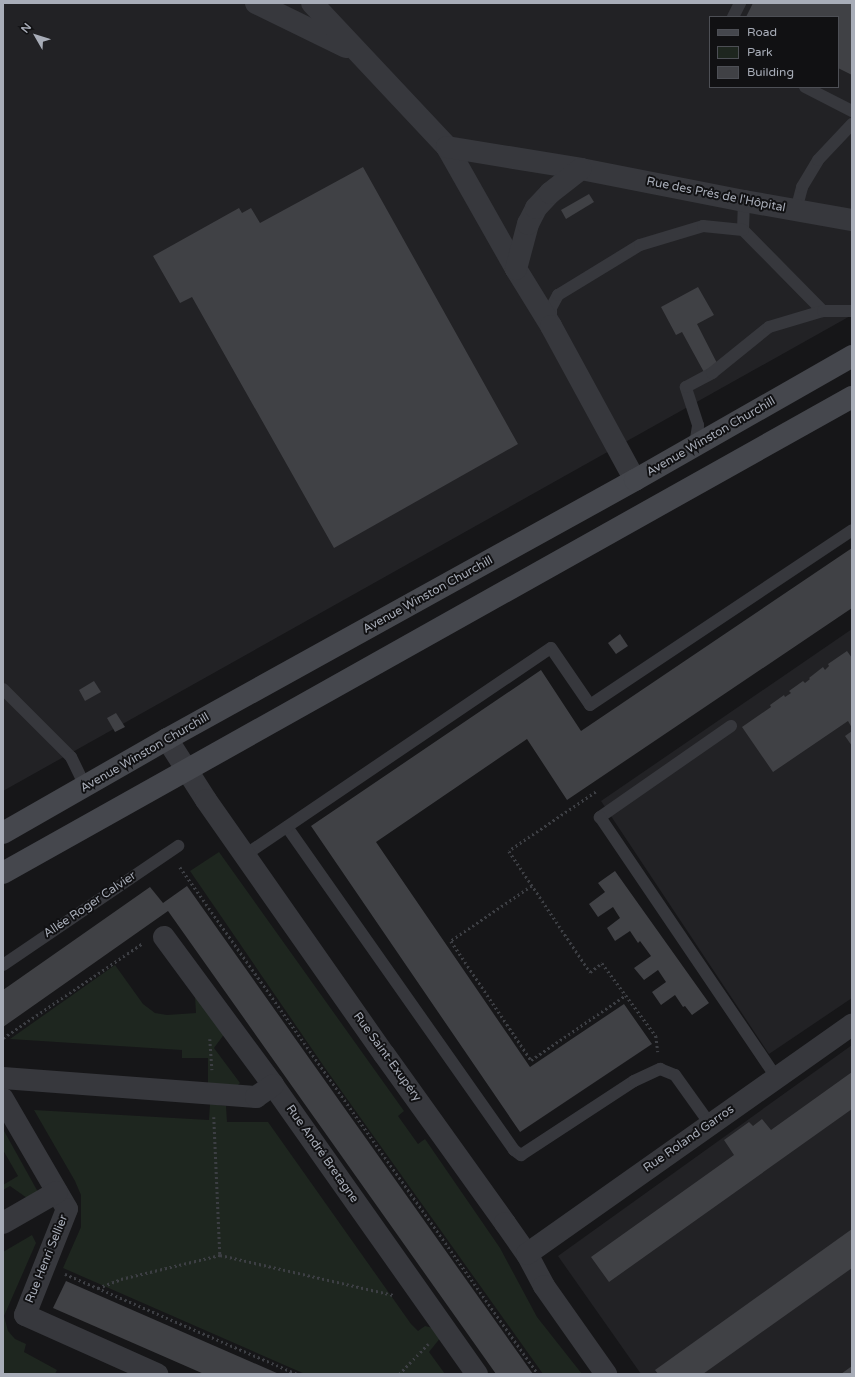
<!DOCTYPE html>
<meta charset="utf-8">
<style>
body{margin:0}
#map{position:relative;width:855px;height:1377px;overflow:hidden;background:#161618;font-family:"Varela Round",sans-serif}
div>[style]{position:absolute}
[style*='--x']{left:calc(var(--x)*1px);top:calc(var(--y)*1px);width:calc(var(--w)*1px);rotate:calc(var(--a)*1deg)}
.built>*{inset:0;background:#222225}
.green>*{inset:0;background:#1e261f}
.building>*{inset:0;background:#404145}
.path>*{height:2.5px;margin-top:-1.25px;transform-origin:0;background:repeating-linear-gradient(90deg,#3d3f44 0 2px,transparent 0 5px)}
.lane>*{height:12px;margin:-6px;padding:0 6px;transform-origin:6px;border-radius:6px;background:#37383d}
.street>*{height:22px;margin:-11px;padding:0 11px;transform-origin:11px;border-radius:11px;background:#37383d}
.secondary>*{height:22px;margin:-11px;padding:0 11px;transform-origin:11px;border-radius:11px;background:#45474d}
span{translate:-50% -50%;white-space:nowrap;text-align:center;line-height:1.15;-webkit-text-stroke:4px #111113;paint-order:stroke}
.street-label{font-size:12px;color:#a8adb8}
.frame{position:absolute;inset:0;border:4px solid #a8adb8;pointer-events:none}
.legend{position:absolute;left:709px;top:16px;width:130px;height:72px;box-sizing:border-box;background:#111113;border:1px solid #4d4f55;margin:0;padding:5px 7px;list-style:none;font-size:12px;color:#a8adb8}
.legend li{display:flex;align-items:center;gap:8px;height:20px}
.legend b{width:20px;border:1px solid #4d4f55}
.north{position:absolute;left:16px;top:16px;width:40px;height:40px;-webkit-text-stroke:3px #111113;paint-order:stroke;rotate:309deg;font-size:11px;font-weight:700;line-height:16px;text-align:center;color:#a8adb8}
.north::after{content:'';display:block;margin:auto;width:14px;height:18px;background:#a8adb8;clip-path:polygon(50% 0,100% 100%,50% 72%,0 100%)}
</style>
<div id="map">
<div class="built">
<div style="clip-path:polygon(evenodd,3px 3px,852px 3px,852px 315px,3px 791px,3px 3px,710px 17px,838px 17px,838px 87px,710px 87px,710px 17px)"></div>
<div style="clip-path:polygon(852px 629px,852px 998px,769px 1054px,601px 801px)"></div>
<div style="clip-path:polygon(852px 1045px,852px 1374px,641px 1374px,558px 1256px)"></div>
</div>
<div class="green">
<div style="clip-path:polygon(219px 852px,404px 1111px,398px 1116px,418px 1144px,425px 1139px,500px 1248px,537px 1317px,582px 1374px,543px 1374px,325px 1068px,190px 871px)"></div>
<div style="clip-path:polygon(115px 965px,143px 1004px,155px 1013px,167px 1015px,196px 1013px,195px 996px,225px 1033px,214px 1048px,240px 1083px,236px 1087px,208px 1086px,208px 1058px,182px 1058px,182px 1050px,10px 1039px)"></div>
<div style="clip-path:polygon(210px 1104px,226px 1106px,227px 1122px,268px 1122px,411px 1324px,418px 1331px,425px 1326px,437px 1329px,441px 1337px,429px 1352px,445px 1374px,305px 1374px,63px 1268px,81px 1227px,81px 1195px,75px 1181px,34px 1110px,209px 1120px)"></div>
<div style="clip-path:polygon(3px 1129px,38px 1192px,27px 1198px,10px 1186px,3px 1190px,3px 1185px,18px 1176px,3px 1150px)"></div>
<div style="clip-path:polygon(32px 1235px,36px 1243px,4px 1316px,8px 1331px,15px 1339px,26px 1344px,24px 1352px,57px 1370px,55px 1374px,3px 1374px,3px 1252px)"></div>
</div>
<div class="building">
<div style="clip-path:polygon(753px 3px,852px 3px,852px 75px,838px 68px,838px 17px,746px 17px)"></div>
<div style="clip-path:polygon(363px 167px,518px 444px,334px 548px,192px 297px,180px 303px,153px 256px,239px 208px,242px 213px,251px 208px,260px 223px)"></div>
<div style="clip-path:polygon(589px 194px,594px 202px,566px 219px,561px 210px)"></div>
<div style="clip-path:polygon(698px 287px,714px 315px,697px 324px,719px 367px,705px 374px,682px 332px,676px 335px,661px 307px)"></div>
<div style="clip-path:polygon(852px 548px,852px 608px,567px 800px,527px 739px,376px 842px,530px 1067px,624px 1004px,652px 1044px,520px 1132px,311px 826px,541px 670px,581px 731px)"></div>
<div style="clip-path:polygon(620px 634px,628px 646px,616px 654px,608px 643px)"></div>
<div style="clip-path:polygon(847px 651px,852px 658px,852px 728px,848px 721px,773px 772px,742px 727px,771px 707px,770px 705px,784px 695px,785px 697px,791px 693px,789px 691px,803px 681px,805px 683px,810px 679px,809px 678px,823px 667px,825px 670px,829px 666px,828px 664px)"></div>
<div style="clip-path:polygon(94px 681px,101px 692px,85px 701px,79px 690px)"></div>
<div style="clip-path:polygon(116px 713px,125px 727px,115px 732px,107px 718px)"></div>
<div style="clip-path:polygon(852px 731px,852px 746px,845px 736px)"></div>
<div style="clip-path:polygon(615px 871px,709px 1003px,692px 1015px,685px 1006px,683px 1007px,675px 995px,661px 1005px,652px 992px,666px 982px,658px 970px,644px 980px,634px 968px,651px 956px,640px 941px,638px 943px,630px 931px,615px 941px,607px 928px,620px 918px,613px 907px,598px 917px,589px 904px,605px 892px,598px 883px)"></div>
<div style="clip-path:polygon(187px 886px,533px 1374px,496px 1374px,168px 911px,3px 1027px,3px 990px,150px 887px,163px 903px)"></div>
<div style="clip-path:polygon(852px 1072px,852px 1109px,609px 1282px,591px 1257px,734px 1155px,724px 1140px,749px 1122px,753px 1126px,762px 1119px,771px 1130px)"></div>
<div style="clip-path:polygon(852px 1229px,852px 1268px,703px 1374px,658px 1374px,655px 1370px)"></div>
<div style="clip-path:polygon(66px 1281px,279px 1374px,204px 1374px,53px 1308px)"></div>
<div style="clip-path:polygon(852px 1366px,852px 1374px,841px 1374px)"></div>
</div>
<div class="path">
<div style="--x:596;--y:792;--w:105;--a:145.9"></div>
<div style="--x:509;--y:851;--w:146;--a:56.2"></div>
<div style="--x:590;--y:972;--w:15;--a:-37"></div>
<div style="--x:602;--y:963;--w:91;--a:53.5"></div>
<div style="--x:656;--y:1036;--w:16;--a:83"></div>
<div style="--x:180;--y:867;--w:621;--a:54.77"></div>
<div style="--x:532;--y:886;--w:98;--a:145.8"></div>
<div style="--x:451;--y:941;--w:143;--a:56.1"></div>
<div style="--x:531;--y:1060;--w:115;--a:-34.4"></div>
<div style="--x:3;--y:1038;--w:169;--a:-34.2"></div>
<div style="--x:210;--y:1039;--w:31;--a:86"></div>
<div style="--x:214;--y:1117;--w:138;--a:87.5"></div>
<div style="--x:220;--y:1255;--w:178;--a:13"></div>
<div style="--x:65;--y:1274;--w:253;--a:23.3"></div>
<div style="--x:98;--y:1288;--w:25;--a:-21"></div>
<div style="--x:121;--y:1279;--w:102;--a:-13.6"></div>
<div style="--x:399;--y:1374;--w:42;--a:-46"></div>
</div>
<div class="lane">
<div style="--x:733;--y:17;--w:16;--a:-63"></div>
<div style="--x:805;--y:87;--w:53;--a:27.1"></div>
<div style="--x:744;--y:201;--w:29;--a:92"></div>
<div style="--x:743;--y:230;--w:114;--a:45.4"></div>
<div style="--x:796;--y:210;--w:24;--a:-75"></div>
<div style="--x:802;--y:187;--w:31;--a:-59"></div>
<div style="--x:818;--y:160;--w:50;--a:-46.6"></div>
<div style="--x:551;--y:322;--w:14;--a:-90"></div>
<div style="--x:551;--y:308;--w:15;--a:-62"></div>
<div style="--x:558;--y:295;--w:96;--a:-31.4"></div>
<div style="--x:640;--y:245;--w:66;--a:-16.8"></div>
<div style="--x:703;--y:226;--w:40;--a:5.7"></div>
<div style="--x:695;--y:445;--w:20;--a:-81"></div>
<div style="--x:698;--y:425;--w:40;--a:-108"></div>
<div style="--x:686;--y:387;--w:30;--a:-28"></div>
<div style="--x:712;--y:373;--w:73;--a:-38.9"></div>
<div style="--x:769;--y:327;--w:56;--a:-16.5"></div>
<div style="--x:823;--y:311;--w:29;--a:0"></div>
<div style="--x:3;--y:689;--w:96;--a:45"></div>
<div style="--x:71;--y:757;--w:32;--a:64"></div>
<div style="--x:731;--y:726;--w:160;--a:145.2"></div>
<div style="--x:600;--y:817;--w:314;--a:55.9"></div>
<div style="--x:287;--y:827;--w:395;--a:54.9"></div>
<div style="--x:514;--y:1150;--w:9;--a:36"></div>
<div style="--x:521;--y:1155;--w:135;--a:-33.2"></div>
<div style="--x:634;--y:1081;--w:29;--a:-25"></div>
<div style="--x:660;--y:1069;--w:16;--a:22"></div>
<div style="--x:675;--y:1075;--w:60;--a:54.5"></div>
<div style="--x:245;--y:855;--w:369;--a:-34.1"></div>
<div style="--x:551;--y:648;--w:69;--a:55.6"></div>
<div style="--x:590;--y:705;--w:315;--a:-33.7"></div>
<div style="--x:3;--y:965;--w:212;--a:-34.2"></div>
</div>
<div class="street">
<div style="--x:256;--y:3;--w:100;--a:26.1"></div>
<div style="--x:312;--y:3;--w:197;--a:46.8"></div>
<div style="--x:447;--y:147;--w:140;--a:60.5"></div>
<div style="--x:516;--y:269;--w:67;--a:58.4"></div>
<div style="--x:551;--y:326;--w:175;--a:61.4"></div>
<div style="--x:447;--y:147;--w:136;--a:9.3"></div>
<div style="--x:581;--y:169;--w:166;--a:11.1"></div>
<div style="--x:744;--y:201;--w:110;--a:10"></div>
<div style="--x:516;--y:269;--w:47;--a:-75.1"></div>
<div style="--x:528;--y:224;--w:18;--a:-63"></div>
<div style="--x:536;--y:208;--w:21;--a:-47"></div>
<div style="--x:550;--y:193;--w:39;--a:-38"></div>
<div style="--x:167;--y:739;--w:72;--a:57.4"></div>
<div style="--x:206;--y:800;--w:310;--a:55"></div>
<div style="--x:384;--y:1054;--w:208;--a:54.4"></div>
<div style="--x:505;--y:1223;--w:38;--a:55"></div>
<div style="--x:527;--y:1254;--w:36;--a:62"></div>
<div style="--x:544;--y:1286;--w:108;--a:54.8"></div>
<div style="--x:164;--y:937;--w:184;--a:53.6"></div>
<div style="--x:273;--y:1085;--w:354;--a:54.8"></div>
<div style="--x:3;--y:1078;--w:254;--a:4.3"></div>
<div style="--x:256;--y:1097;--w:21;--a:-35"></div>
<div style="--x:3;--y:1099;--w:127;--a:59.8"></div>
<div style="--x:67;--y:1209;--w:114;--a:111.6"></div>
<div style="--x:25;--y:1315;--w:145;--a:24.1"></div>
<div style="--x:3;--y:1223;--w:62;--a:-29.9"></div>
<div style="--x:527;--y:1254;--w:398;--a:-35.2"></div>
</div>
<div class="secondary">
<div style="--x:3;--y:833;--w:189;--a:-29.8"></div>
<div style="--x:167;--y:739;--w:535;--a:-28.96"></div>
<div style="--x:635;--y:480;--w:250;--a:-29.7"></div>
<div style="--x:3;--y:873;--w:973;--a:-29.28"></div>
</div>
<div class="street-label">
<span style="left:716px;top:195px;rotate:11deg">Rue des Prés de l'Hôpital</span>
<span style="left:711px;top:437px;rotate:-30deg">Avenue Winston Churchill</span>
<span style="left:428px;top:595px;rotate:-29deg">Avenue Winston Churchill</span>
<span style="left:145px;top:753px;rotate:-30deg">Avenue Winston Churchill</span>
<span style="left:90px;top:905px;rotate:-34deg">Allée Roger Calvier</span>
<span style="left:387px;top:1057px;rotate:54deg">Rue Saint-Exupéry</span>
<span style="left:689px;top:1139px;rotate:-35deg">Rue Roland Garros</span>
<span style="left:322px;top:1154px;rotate:55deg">Rue André Bretagne</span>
<span style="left:47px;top:1259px;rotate:-68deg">Rue Henri Sellier</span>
</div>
<div class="frame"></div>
<ul class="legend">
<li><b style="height:5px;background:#45474d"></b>Road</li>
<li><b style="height:11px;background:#1e261f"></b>Park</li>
<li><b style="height:11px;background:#404145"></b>Building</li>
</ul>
<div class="north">N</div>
</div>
